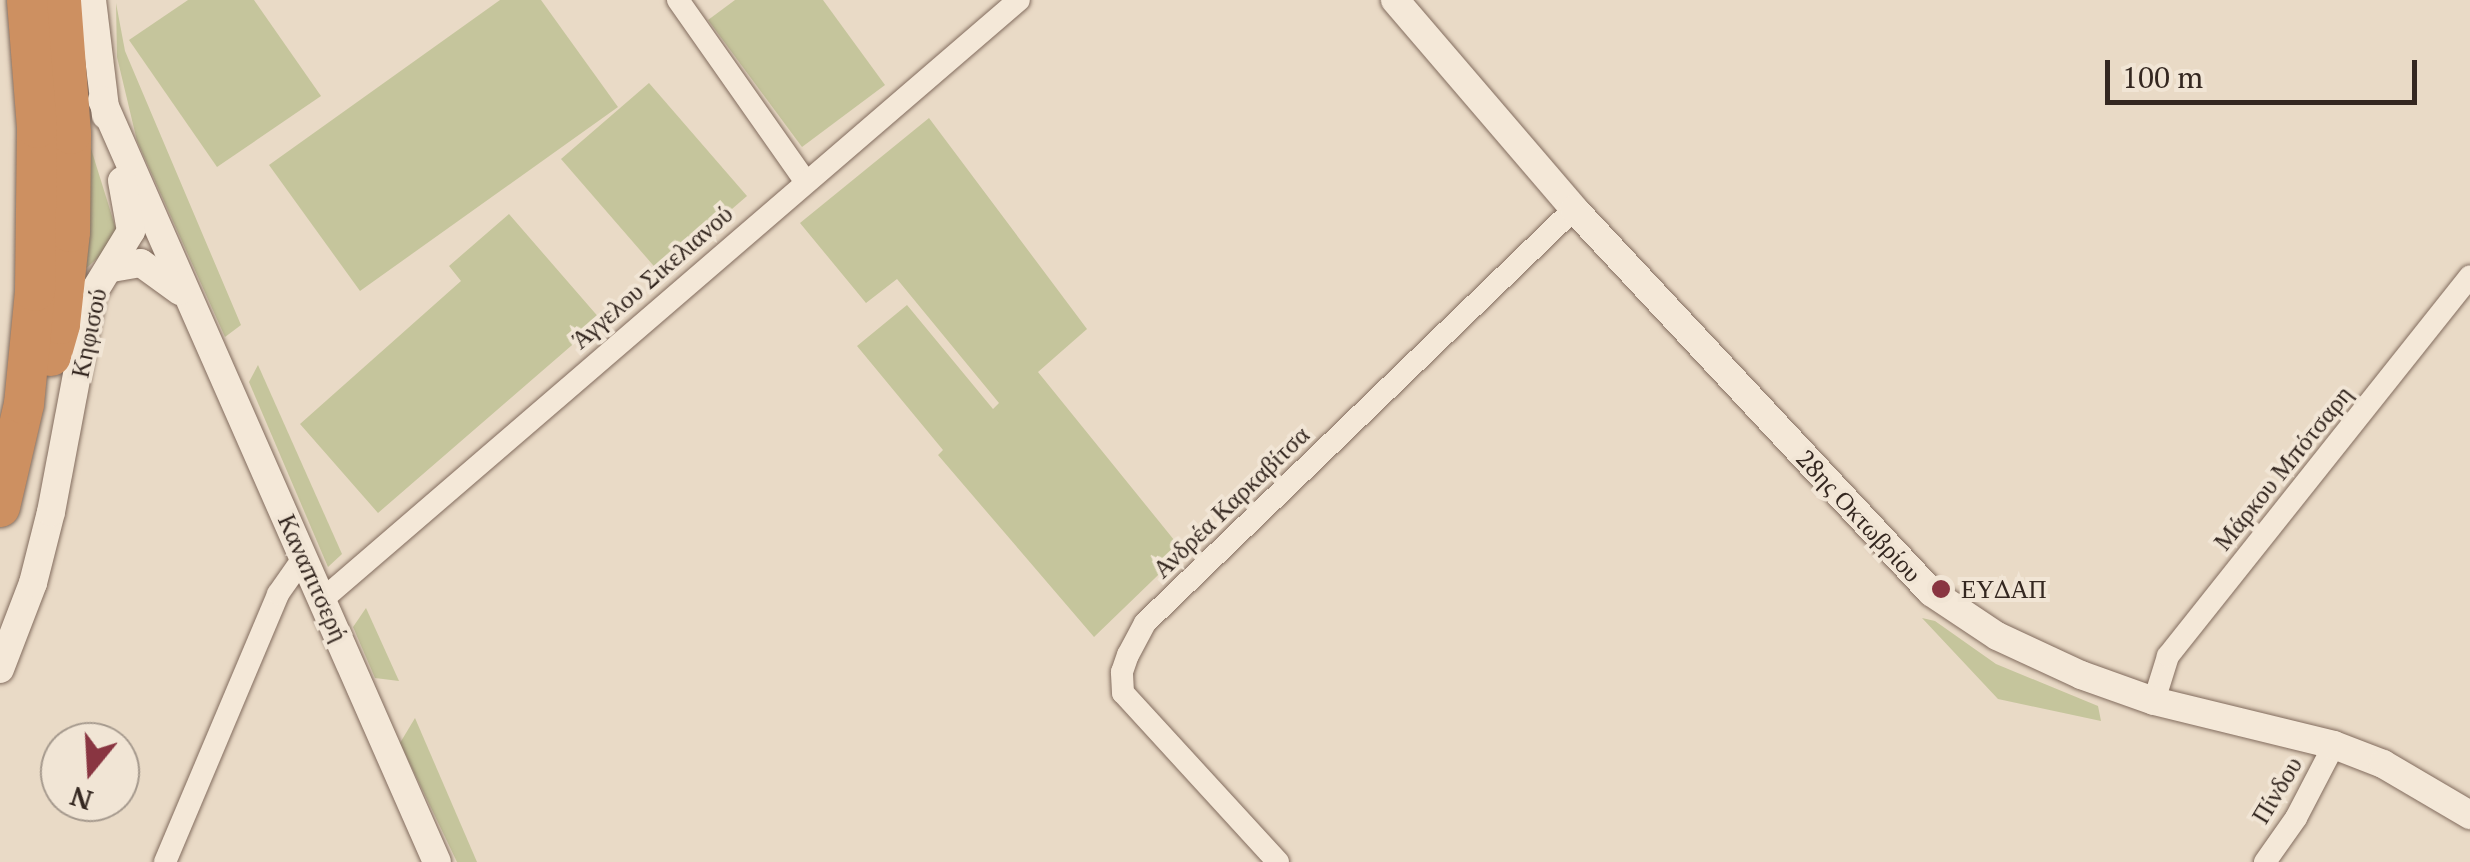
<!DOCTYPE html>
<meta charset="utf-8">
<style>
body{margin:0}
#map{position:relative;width:2470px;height:862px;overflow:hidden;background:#e9dac6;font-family:"PT Serif",serif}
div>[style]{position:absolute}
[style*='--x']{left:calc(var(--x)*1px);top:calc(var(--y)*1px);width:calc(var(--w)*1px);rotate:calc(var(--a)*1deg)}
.green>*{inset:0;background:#c5c59c}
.roads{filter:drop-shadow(0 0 2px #826c5e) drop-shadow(0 0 2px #826c5e)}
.minor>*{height:22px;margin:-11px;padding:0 11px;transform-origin:11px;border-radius:11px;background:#f4e8d8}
.tertiary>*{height:28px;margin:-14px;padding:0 14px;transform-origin:14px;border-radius:14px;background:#f4e8d8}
.motorway>*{height:40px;margin:-20px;padding:0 20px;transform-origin:20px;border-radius:20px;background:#cd9061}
.dots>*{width:28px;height:28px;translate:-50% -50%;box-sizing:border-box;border:5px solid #f1e5d5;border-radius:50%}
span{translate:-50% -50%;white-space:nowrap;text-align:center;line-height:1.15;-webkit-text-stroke:8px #f1e5d5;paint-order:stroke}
.street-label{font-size:25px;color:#342720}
.poi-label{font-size:25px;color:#342720}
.left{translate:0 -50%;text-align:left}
.north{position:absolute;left:40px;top:722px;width:100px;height:100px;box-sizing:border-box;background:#f1e5d5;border:2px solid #a5998d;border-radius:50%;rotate:198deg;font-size:28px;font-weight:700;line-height:40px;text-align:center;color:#342720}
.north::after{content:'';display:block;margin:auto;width:35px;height:45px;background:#893541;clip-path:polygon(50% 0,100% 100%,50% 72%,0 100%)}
.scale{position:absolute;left:2105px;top:60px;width:312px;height:45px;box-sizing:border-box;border:5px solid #342720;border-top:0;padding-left:12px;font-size:30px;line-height:35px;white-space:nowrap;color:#342720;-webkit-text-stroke:8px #f1e5d5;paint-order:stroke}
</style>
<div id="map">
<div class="green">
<div style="clip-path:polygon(188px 0,254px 0,321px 96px,217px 167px,129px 40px)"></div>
<div style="clip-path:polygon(500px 0,541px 0,618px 107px,360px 291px,269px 165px)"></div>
<div style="clip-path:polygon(735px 0,823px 0,885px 85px,802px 147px,708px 20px)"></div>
<div style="clip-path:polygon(116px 3px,125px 51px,241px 325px,225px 337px,137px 141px,117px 57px)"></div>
<div style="clip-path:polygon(649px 83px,747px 196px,659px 272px,561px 159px)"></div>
<div style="clip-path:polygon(929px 118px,1087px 329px,1038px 372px,1183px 551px,1094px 637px,938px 455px,943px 450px,857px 346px,907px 305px,993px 409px,999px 403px,897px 279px,866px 303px,800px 223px)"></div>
<div style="clip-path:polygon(88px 139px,116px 229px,109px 248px,83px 271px)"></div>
<div style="clip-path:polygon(509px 214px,601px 320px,378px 513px,300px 424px,461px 281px,449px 266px)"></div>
<div style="clip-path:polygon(258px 365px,342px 554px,328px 567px,249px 382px)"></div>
<div style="clip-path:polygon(366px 608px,399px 681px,375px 678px,353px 627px)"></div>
<div style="clip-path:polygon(1922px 618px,1935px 621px,1996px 664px,2098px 706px,2101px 721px,1998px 699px)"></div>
<div style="clip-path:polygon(415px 718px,477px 862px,457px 862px,400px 743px)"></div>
</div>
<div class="roads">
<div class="minor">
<div style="--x:678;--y:0;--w:221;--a:54.9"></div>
<div style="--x:323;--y:599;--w:918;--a:-40.72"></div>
<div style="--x:2154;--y:701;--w:47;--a:-72.7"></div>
<div style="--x:2168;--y:656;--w:485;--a:-51.5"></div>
<div style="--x:165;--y:862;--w:291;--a:-67.1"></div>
<div style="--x:278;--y:594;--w:45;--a:-54.9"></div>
<div style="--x:1278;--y:862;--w:229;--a:-132.5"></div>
<div style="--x:1123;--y:693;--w:21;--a:-93"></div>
<div style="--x:1122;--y:672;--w:18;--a:-71"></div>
<div style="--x:1128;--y:655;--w:36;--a:-62"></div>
<div style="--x:1145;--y:623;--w:596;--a:-43.98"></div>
<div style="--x:2265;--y:862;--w:54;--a:-54.8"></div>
<div style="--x:2296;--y:818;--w:82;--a:-62.5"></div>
</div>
<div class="tertiary">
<div style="--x:92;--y:0;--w:116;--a:83.1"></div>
<div style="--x:1395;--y:0;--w:275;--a:49.4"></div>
<div style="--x:1574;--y:209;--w:524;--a:47.01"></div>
<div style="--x:1931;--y:592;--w:79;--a:33.7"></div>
<div style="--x:1997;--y:636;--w:93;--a:24.9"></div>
<div style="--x:2081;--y:675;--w:77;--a:19.6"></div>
<div style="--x:2154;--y:701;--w:185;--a:13.7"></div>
<div style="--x:2334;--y:745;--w:53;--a:21.2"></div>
<div style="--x:2383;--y:764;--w:101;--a:30.4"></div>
<div style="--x:102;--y:100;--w:832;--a:66.27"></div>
<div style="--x:112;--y:268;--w:29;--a:-10"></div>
<div style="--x:141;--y:263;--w:48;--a:35.7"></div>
<div style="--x:0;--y:669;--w:92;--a:-69"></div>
<div style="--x:33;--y:583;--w:73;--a:-75.8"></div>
<div style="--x:51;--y:512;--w:221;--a:-79.3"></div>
<div style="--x:92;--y:295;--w:75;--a:-58.6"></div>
<div style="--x:131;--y:231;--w:51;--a:-100.2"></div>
</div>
<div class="motorway">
<div style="--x:51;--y:356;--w:33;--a:-74"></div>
<div style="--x:60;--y:324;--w:93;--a:-83.8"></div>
<div style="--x:70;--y:232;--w:98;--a:-89.4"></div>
<div style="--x:71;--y:134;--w:134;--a:-94.3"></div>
<div style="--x:0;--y:507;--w:106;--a:-76.9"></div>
<div style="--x:24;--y:404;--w:114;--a:-84.4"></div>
<div style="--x:35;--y:291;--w:163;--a:-89.3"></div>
<div style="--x:37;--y:128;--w:128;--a:-94.5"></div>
</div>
</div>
<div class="dots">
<div style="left:1941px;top:589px;background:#893541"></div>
</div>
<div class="street-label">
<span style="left:652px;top:277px;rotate:-41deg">Άγγελου Σικελιανού</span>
<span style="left:89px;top:333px;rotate:-78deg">Κηφισού</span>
<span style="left:2283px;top:468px;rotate:-51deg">Μάρκου Μπότσαρη</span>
<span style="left:1231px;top:502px;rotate:-44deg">Ανδρέα Καρκαβίτσα</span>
<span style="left:1859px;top:516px;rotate:47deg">28ης Οκτωβρίου</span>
<span style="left:313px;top:578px;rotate:66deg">Καναπιτσερή</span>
<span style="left:2277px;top:790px;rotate:-59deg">Πίνδου</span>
</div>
<div class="poi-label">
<span class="left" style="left:1961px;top:589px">ΕΥΔΑΠ</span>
</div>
<div class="north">N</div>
<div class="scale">100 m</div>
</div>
